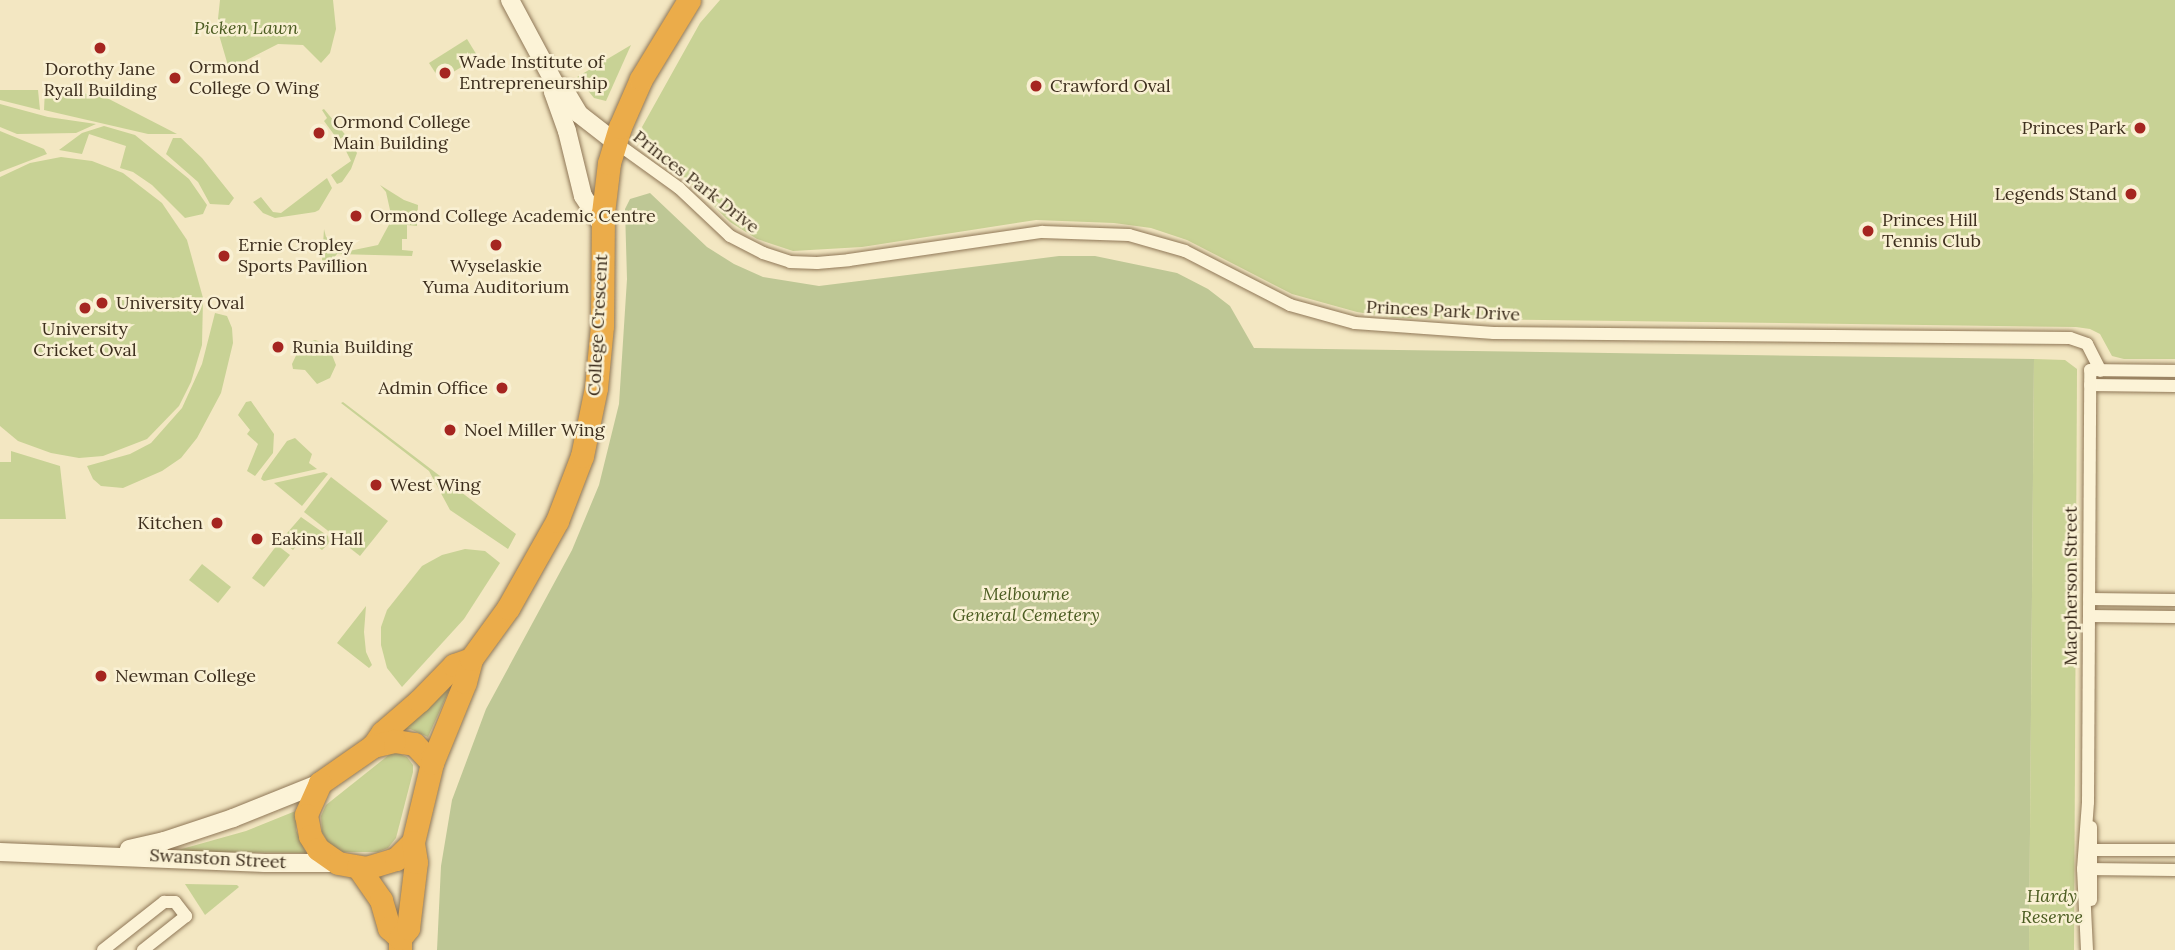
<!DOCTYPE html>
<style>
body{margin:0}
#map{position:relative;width:2175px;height:950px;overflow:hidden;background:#f3e7c2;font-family:Lora,serif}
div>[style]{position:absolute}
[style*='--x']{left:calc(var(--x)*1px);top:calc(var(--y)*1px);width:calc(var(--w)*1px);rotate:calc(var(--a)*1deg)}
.green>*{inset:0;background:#c8d295}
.cemetery>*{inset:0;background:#bec795}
.roads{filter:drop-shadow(0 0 2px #8f7757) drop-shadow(0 0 2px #8f7757)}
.street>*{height:12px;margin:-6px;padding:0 6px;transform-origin:6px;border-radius:6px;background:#fcf3d7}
.secondary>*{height:18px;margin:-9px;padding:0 9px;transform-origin:9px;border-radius:9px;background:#fcf3d7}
.highway>*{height:23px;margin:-11.5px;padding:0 11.5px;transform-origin:11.5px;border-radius:11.5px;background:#ebac4a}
.dots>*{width:19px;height:19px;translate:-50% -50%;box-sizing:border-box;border:4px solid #f9f0d3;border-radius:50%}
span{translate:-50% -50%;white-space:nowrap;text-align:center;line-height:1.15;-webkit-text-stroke:5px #f9f0d3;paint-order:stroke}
.park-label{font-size:18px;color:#4b5c21;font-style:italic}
.poi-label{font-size:18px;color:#3d2e1d}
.left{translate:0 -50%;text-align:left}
.right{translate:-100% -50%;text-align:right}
.street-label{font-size:18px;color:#3d2e1d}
</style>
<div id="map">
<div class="green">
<div style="clip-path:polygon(220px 0,333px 0,336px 29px,330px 53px,321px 63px,303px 45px,278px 44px,229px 69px,217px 28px)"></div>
<div style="clip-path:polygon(720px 0,2175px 0,2175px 359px,2124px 359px,2112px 356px,2100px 334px,2090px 329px,2076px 327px,1395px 318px,1357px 312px,1292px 294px,1187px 240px,1151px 228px,1114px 223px,1036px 220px,862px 247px,793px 251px,757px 239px,730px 222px,684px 177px,651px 151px,642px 127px,700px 23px)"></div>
<div style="clip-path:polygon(467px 39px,478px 57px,440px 80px,429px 63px)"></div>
<div style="clip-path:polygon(631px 45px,606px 101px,594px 98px,577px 77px)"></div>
<div style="clip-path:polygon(45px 89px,64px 89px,107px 98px,177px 134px,148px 134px,44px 110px)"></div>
<div style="clip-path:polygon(0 90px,38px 90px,40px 110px,0 100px)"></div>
<div style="clip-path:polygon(0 104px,48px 117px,96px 124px,76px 133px,17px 134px,0 127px)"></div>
<div style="clip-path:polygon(324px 109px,348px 138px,357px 153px,351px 169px,342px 182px,337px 184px,331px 175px,351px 161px,346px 151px,351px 147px,343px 137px,338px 140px,324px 121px,327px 118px,322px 110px)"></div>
<div style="clip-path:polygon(104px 126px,135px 135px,189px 179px,207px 205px,203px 214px,185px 218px,152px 185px,133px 172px,120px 168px,126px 146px,89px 134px,82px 154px,59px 150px,82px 133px)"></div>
<div style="clip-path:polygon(0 131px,44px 149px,47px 154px,0 172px)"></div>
<div style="clip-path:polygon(173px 138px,181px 138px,202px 158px,234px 198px,229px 205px,210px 204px,198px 182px,166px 154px)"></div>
<div style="clip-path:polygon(61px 157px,92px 161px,123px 173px,162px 203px,187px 240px,203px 298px,202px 345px,191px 382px,179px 406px,147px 439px,103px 456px,79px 458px,51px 453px,18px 441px,0 426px,0 177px,30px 163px)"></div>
<div style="clip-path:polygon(327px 178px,332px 188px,319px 210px,315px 212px,275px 218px,263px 213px,253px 202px,261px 197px,273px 212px,281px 213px)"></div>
<div style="clip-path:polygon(380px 185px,404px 200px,418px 205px,417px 226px,407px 225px,407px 239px,402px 239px,402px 250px,413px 251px,412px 256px,337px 254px,333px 259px,322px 261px,324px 229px,326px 237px,349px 251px,378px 245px,392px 219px,386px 192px)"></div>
<div style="clip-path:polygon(215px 313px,227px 316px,232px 328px,233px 343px,221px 393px,197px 438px,181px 458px,162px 471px,123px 488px,101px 486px,93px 479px,87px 466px,130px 454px,151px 443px,182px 408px,202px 364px)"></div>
<div style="clip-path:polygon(315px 340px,328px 345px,336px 365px,330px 378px,317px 384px,305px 370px,293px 369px,292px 364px,301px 345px)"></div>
<div style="clip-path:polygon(2034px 359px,2065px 360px,2077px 369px,2074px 950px,2029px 950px)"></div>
<div style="clip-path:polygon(251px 401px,274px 434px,273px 453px,255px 476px,247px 471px,258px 444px,247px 434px,250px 430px,238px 415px,246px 402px)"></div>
<div style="clip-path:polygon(343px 402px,516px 534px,508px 549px,450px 510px,429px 471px,341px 403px)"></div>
<div style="clip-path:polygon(295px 438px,312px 454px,309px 463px,317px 469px,264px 481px,261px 479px,263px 474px,287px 441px)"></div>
<div style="clip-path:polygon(11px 451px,60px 466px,66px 519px,0 519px,0 462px,11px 462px)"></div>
<div style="clip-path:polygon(324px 472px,328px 474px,302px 506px,274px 483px)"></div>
<div style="clip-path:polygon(331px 477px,388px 521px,360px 556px,304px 512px)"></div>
<div style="clip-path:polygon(301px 517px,328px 536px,329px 543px,322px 550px,304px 537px,293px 550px,281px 540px)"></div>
<div style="clip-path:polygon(277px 545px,290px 555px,264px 587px,252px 578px)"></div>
<div style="clip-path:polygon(465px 549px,485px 551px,500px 563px,464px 619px,402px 687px,387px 668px,381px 645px,381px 627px,387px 610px,422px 566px,442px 555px)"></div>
<div style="clip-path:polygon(202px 564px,231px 587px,218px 603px,189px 580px)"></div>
<div style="clip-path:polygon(366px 606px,364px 632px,366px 652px,372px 665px,369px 668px,337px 643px)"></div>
<div style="clip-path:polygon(456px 675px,428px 737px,410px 729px,399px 730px)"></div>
<div style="clip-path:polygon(398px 753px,407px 757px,413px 765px,413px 772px,396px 838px,388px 848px,378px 852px,343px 852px,330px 846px,322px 832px,321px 816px,326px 805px,390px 754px)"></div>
<div style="clip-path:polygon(298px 810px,296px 830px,306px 853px,171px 852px,246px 831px)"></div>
<div style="clip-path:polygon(185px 884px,237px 885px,239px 887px,205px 915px)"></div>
</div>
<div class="cemetery">
<div style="clip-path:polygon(650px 193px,707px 247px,734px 264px,763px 277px,819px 286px,1059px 256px,1095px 256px,1177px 273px,1208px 289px,1230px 306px,1254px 348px,2034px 359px,2029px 950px,437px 950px,441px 866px,452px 800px,486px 709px,572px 550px,599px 485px,619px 404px,627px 279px,625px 209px,630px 199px)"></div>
</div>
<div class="roads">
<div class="street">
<div style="--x:615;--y:142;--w:79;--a:35.7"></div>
<div style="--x:679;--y:188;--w:70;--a:43.3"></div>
<div style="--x:730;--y:236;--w:37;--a:27"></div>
<div style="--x:763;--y:253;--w:28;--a:18"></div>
<div style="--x:790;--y:262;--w:27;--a:2"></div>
<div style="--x:817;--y:263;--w:32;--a:-5"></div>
<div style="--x:849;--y:260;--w:195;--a:-8.3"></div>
<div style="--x:1042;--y:232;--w:87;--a:2"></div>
<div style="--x:1129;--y:235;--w:58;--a:15.9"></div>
<div style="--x:1185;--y:251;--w:118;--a:27.2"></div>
<div style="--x:1290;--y:305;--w:67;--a:15.5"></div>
<div style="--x:1355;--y:323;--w:139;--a:4.1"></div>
<div style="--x:1494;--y:333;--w:576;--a:0.5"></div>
<div style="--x:2070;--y:338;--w:18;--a:19"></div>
<div style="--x:2087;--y:344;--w:30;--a:63"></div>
<div style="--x:2090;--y:385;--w:85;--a:0.7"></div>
<div style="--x:2089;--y:599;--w:86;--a:0.7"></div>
<div style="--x:2089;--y:616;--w:86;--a:0.7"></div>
<div style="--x:2087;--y:847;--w:6;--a:31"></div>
<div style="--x:2092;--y:850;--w:83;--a:0"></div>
<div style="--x:2087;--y:869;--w:88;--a:0.7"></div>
<div style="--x:2091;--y:900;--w:73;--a:-90"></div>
<div style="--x:103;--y:950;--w:78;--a:-38.2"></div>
<div style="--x:164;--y:902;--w:11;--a:0"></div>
<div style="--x:175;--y:902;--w:18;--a:52"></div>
<div style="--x:186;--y:916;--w:55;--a:141.7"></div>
<div style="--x:2087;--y:950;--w:81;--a:-92.8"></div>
<div style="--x:2083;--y:869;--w:67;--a:-85.7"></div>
<div style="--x:2088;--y:802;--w:432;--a:-89.7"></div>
<div style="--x:2090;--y:370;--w:85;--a:0.7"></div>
</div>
<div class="secondary">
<div style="--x:510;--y:0;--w:95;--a:61.8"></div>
<div style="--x:555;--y:84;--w:10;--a:29"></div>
<div style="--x:564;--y:89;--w:29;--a:59"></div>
<div style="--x:579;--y:114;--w:46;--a:37.9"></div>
<div style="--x:555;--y:84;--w:8;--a:104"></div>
<div style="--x:553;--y:92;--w:41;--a:70.3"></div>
<div style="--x:567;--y:131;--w:67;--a:76.2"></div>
<div style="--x:583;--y:196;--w:35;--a:57"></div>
<div style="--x:129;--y:849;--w:36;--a:-13"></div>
<div style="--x:164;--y:841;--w:73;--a:-18.4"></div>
<div style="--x:233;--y:818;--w:94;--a:-21.9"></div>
<div style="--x:0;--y:852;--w:265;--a:2.4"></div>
<div style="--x:265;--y:863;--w:73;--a:0"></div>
</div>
<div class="highway">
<div style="--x:373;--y:746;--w:16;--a:-55"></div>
<div style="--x:382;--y:733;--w:49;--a:-40.9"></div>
<div style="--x:419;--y:701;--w:50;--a:-45.8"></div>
<div style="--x:454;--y:665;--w:18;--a:-19"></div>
<div style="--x:432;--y:763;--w:26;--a:-133"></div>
<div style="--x:414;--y:744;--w:20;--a:-171"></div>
<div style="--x:394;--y:741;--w:22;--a:167"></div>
<div style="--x:373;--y:746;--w:65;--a:145.1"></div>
<div style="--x:320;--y:783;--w:35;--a:114"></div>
<div style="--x:306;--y:815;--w:21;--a:79"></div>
<div style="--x:310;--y:836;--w:15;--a:58"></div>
<div style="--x:318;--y:849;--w:24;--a:35"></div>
<div style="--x:338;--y:863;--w:28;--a:10"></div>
<div style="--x:366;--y:868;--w:31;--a:-17"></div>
<div style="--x:396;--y:859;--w:24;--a:-45"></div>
<div style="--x:413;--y:842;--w:81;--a:-76.5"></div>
<div style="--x:432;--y:763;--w:87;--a:-67.8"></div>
<div style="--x:465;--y:682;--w:24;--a:-75"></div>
<div style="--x:471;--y:659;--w:63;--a:-54"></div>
<div style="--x:508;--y:608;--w:100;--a:-60.6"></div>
<div style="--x:557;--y:521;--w:70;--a:-69"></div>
<div style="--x:582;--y:456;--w:69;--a:-78.4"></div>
<div style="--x:596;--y:388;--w:62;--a:-84.5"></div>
<div style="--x:602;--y:326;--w:113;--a:-89.5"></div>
<div style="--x:603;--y:213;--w:50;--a:-83.2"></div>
<div style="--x:609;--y:163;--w:38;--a:-73"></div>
<div style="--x:620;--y:127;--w:52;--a:-66.4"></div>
<div style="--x:641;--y:79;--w:92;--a:-58.7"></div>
<div style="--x:358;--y:867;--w:40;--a:55.1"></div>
<div style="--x:381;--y:900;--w:29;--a:74"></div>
<div style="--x:389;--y:928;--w:15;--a:42"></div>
<div style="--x:400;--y:950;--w:12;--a:-90"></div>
<div style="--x:400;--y:938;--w:13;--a:-51"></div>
<div style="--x:408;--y:928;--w:66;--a:-83.1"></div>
<div style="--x:416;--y:862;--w:20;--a:-99"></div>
</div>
</div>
<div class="dots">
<div style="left:100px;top:48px;background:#a52520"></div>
<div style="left:445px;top:73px;background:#a52520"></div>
<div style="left:175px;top:78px;background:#a52520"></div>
<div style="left:1036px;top:86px;background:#a52520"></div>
<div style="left:2140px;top:128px;background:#a52520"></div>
<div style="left:319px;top:133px;background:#a52520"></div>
<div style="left:2131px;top:194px;background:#a52520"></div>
<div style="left:356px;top:216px;background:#a52520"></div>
<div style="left:1868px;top:231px;background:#a52520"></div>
<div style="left:496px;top:245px;background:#a52520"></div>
<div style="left:224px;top:256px;background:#a52520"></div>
<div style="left:102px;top:303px;background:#a52520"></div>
<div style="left:85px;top:308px;background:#a52520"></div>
<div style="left:278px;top:347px;background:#a52520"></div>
<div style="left:502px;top:388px;background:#a52520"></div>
<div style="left:450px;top:430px;background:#a52520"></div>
<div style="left:376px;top:485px;background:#a52520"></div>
<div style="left:217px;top:523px;background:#a52520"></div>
<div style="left:257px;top:539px;background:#a52520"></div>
<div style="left:101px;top:676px;background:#a52520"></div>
</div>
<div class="park-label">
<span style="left:246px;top:28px">Picken Lawn</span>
<span style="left:1026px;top:605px">Melbourne<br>General Cemetery</span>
<span style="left:2052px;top:907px">Hardy<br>Reserve</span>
</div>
<div class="poi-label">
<span class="left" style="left:459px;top:73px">Wade Institute of<br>Entrepreneurship</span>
<span class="left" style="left:189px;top:78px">Ormond<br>College O Wing</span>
<span style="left:100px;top:80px">Dorothy Jane<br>Ryall Building</span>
<span class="left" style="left:1050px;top:86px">Crawford Oval</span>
<span class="left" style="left:333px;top:133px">Ormond College<br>Main Building</span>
<span class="right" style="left:2126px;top:128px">Princes Park</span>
<span class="right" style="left:2117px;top:194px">Legends Stand</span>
<span class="left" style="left:370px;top:216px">Ormond College Academic Centre</span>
<span class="left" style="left:1882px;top:231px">Princes Hill<br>Tennis Club</span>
<span class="left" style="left:238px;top:256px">Ernie Cropley<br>Sports Pavillion</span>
<span style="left:496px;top:277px">Wyselaskie<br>Yuma Auditorium</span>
<span class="left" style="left:116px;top:303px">University Oval</span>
<span style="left:85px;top:340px">University<br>Cricket Oval</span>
<span class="left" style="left:292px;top:347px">Runia Building</span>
<span class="right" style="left:488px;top:388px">Admin Office</span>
<span class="left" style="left:464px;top:430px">Noel Miller Wing</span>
<span class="left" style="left:390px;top:485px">West Wing</span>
<span class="right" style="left:203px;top:523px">Kitchen</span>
<span class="left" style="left:271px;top:539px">Eakins Hall</span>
<span class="left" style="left:115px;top:676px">Newman College</span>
</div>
<div class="street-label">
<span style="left:696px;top:182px;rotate:38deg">Princes Park Drive</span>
<span style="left:1443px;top:311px;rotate:3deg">Princes Park Drive</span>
<span style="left:598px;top:325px;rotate:-87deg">College Crescent</span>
<span style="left:2071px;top:586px;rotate:-90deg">Macpherson Street</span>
<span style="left:218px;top:859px;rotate:3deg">Swanston Street</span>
</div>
</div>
